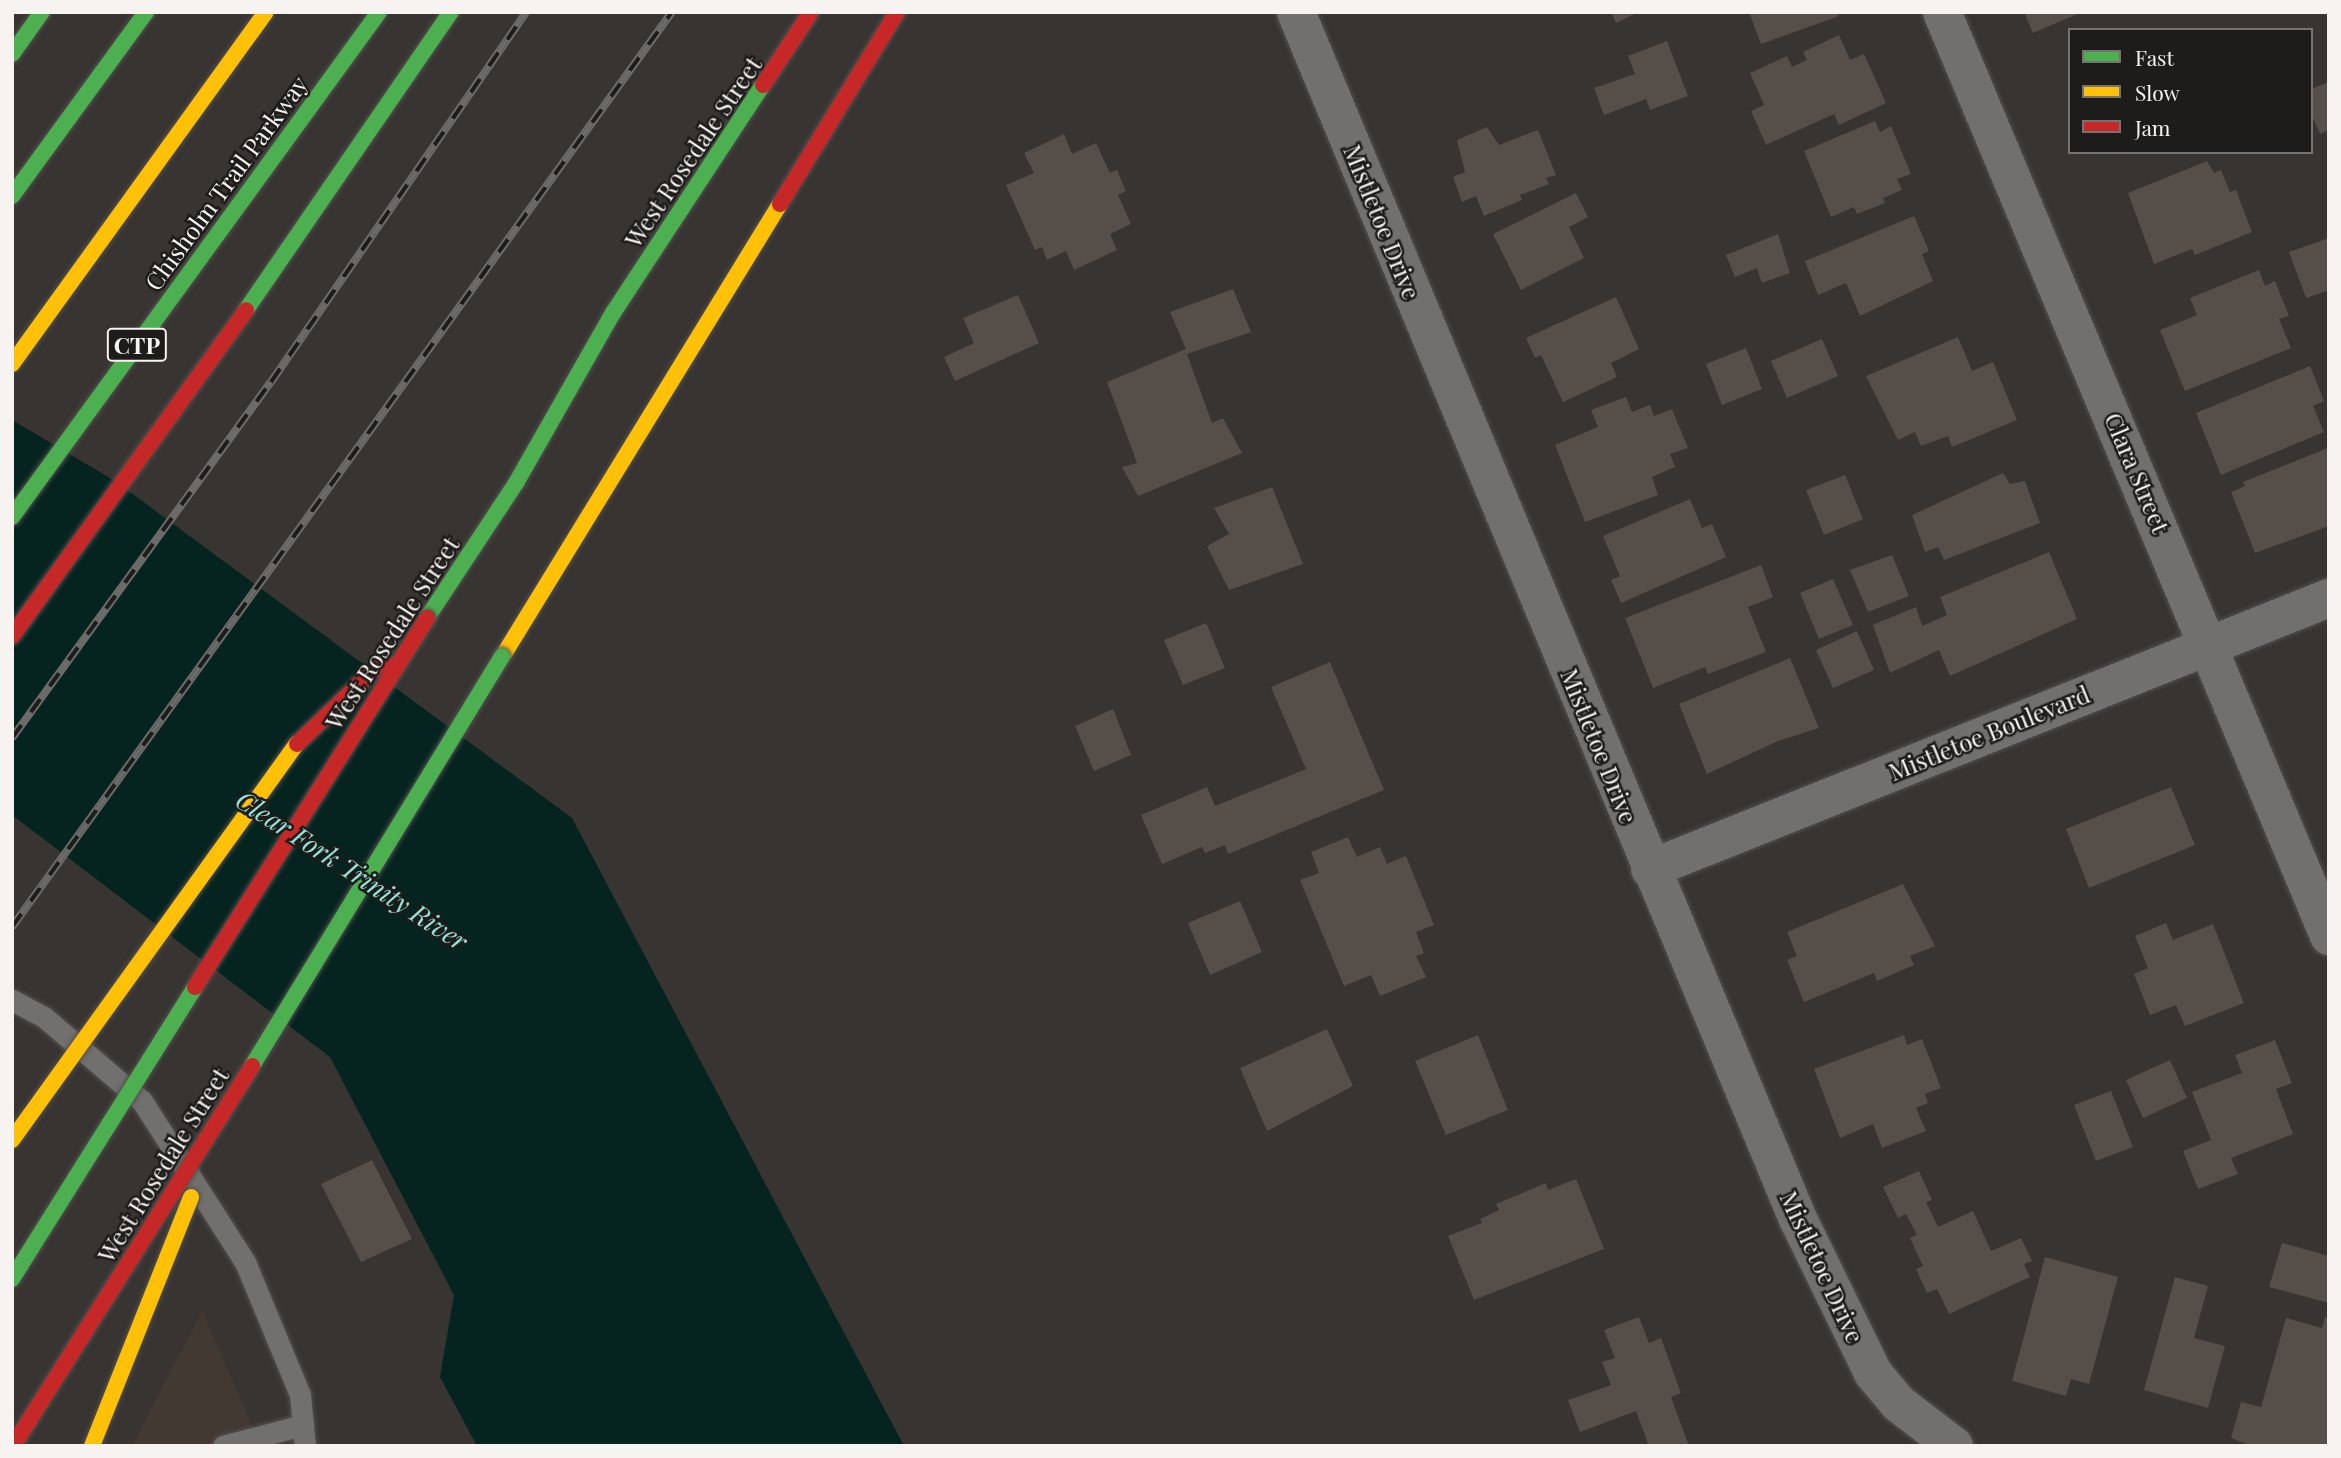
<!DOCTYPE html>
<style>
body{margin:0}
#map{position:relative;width:2341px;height:1458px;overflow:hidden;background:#373432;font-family:"Playfair Display",serif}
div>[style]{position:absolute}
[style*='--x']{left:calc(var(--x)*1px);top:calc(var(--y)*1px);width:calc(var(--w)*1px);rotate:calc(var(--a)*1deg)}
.built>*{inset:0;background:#433933}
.water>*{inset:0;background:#052420}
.building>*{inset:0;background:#554e49}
.roads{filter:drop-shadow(0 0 2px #52504e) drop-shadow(0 0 2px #52504e)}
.lane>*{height:21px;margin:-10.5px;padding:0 10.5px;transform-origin:10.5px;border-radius:10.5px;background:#72706e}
.street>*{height:38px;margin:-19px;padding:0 19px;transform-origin:19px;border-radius:19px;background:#72706e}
.fast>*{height:16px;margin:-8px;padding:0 8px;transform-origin:8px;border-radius:8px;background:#4caf50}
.slow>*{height:16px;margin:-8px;padding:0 8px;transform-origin:8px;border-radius:8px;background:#ffc107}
.jam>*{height:16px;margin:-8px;padding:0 8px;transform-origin:8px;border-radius:8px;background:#c62828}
.rail>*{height:8px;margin-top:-4px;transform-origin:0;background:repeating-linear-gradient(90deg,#1e1c1a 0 16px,#6d6b69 0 32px);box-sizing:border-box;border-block:2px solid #6d6b69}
.bridges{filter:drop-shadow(0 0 2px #52504e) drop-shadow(0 0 2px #52504e)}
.fast-bridge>*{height:16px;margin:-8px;padding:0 8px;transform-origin:8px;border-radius:8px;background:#4caf50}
.slow-bridge>*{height:16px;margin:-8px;padding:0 8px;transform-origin:8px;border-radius:8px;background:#ffc107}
.jam-bridge>*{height:16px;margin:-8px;padding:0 8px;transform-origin:8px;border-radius:8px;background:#c62828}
span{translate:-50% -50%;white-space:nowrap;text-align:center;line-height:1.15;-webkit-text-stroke:5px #1e1c1a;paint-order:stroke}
.shield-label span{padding:2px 5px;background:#1e1c1a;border:2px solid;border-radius:5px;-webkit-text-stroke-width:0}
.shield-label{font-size:23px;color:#f7f3f1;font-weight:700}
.street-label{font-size:24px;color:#f7f3f1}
.water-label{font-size:26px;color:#92e3d8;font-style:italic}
.frame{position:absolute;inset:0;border:14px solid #f7f3f1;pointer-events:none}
.legend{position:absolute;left:2068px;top:28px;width:245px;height:126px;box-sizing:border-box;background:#1e1c1a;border:2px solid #757270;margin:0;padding:9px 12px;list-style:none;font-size:21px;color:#f7f3f1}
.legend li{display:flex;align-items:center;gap:14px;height:35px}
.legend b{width:35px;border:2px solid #757270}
</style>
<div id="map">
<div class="built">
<div style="clip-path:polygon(202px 1311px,261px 1446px,132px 1446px)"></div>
</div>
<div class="water">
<div style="clip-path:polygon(12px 420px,115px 481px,572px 818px,904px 1446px,477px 1446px,440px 1377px,454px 1295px,330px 1057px,12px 815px)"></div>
</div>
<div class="building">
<div style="clip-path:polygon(1611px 12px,1639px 12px,1616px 23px)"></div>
<div style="clip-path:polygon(1749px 12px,1837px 12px,1839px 16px,1761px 44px)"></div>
<div style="clip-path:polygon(2024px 12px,2082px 12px,2033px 33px)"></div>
<div style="clip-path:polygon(1839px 35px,1850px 60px,1864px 54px,1886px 103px,1839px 125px,1834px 114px,1766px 145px,1751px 111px,1764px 105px,1750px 73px,1787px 56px,1792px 67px,1807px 60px,1803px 52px)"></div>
<div style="clip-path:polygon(1667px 41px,1688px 96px,1650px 110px,1646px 99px,1604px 115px,1594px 88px,1635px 74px,1628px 56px)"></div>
<div style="clip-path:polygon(2329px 82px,2329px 130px,2320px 134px,2311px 114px,2311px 89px)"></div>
<div style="clip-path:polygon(1875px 121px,1880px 132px,1891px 126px,1911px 174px,1897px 179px,1902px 190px,1883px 198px,1885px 203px,1857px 214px,1854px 207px,1831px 217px,1804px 151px)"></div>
<div style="clip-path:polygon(1487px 127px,1499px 145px,1538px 130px,1556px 175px,1546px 178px,1549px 184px,1520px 195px,1522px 200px,1484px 216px,1476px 196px,1462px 202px,1453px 177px,1465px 172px,1457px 140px)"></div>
<div style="clip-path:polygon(1064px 134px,1072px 154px,1096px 143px,1110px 173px,1117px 170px,1126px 191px,1118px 195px,1131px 224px,1110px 234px,1117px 250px,1074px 270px,1066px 251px,1047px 260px,1042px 247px,1035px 250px,1006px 185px,1034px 173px,1024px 153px)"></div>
<div style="clip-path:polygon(2207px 161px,2214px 173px,2221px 170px,2230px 192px,2236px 190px,2252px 232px,2195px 255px,2192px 249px,2154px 264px,2128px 193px)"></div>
<div style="clip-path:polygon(1576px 193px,1588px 217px,1569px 227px,1584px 258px,1521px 290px,1493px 234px)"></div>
<div style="clip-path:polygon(1914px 216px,1929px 251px,1922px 254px,1933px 281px,1860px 316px,1846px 283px,1818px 295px,1805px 261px)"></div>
<div style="clip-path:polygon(1778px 234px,1790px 273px,1762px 283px,1757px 268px,1735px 277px,1726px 255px)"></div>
<div style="clip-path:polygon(2329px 238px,2329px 290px,2306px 298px,2289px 252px)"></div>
<div style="clip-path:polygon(2259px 270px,2265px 286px,2275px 281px,2289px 316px,2279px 319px,2291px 348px,2185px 391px,2160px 330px,2197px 315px,2190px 298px)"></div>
<div style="clip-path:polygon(1233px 289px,1251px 332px,1187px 354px,1212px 423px,1223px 418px,1242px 453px,1138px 496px,1122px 467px,1137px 463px,1107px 382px,1186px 349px,1170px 312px)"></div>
<div style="clip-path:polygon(1018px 295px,1039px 343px,955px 381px,944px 357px,974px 343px,963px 318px)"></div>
<div style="clip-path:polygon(1616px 297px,1639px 349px,1611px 363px,1617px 377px,1563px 402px,1541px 355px,1535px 358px,1526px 338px)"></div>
<div style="clip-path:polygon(1958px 337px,1972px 371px,1993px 362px,2017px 420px,1952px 447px,1948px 436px,1921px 446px,1915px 432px,1898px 440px,1866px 376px)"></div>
<div style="clip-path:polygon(1822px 339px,1838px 376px,1787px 398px,1771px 361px)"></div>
<div style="clip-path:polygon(1746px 348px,1762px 389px,1722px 405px,1706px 364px)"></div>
<div style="clip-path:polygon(2310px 366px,2324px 401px,2313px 406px,2324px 432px,2221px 475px,2196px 413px)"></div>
<div style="clip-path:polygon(1626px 397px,1632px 412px,1650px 405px,1654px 416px,1672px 409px,1688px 448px,1670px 454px,1675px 467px,1652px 477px,1658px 495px,1585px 522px,1555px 445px,1598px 427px,1591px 410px)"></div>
<div style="clip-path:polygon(2328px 448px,2329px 526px,2255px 553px,2231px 492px,2245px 486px,2243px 482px)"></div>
<div style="clip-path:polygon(2003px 473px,2010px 484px,2025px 481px,2040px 523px,1944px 560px,1938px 547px,1925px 552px,1912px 515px)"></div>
<div style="clip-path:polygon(1845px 475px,1863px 519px,1824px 535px,1806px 490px)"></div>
<div style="clip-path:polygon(1272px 487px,1303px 564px,1229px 590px,1207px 546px,1229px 534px,1214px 508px)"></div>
<div style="clip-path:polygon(1690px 499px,1702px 528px,1712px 524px,1726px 557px,1621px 603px,1611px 580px,1620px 576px,1603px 536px)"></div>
<div style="clip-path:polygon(2049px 552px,2077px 619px,1950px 676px,1939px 650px,1890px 673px,1873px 625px,1916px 607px,1922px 626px,1947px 615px,1940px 597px)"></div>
<div style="clip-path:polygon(1892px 555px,1909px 596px,1868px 612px,1850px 570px)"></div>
<div style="clip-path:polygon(1761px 565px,1773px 597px,1748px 607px,1766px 652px,1708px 674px,1705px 667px,1653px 688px,1625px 618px)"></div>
<div style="clip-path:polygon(1833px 579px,1853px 625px,1819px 639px,1800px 593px)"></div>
<div style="clip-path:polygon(1206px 623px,1225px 668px,1183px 685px,1164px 640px)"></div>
<div style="clip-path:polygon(1857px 631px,1874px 670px,1833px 688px,1816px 650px)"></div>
<div style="clip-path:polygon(1790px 658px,1819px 728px,1778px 741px,1707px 774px,1679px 704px)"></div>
<div style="clip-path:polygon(1330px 662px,1384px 790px,1228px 854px,1225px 845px,1205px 853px,1202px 847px,1162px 864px,1141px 815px,1207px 787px,1215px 806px,1306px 769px,1271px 687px)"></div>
<div style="clip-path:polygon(1113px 709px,1131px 755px,1094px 771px,1075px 726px)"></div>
<div style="clip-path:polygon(2171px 787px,2195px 845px,2089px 888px,2066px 829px)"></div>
<div style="clip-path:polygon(1348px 837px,1357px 857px,1380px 847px,1387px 864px,1406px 856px,1434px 925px,1416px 932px,1424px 953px,1416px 956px,1426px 977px,1380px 996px,1371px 975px,1344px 986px,1300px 880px,1319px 873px,1311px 852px)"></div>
<div style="clip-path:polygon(1903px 884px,1935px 946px,1910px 956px,1914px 965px,1877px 981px,1874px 973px,1804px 1002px,1787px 960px,1797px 956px,1787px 932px)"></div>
<div style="clip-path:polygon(1240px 901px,1262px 952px,1210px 975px,1188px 923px)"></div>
<div style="clip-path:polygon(2166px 923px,2173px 940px,2213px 924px,2244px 1003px,2185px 1026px,2176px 1005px,2150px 1015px,2134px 974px,2148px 968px,2135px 936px)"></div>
<div style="clip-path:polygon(1327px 1029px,1353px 1086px,1267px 1131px,1240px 1068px)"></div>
<div style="clip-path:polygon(1478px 1035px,1508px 1110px,1446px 1135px,1415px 1061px)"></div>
<div style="clip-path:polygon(1904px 1035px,1907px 1045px,1922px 1039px,1941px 1088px,1925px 1094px,1928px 1103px,1916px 1108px,1926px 1131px,1882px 1148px,1873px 1124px,1840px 1138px,1814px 1069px)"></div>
<div style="clip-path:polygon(2275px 1040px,2292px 1083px,2276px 1089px,2293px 1134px,2231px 1158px,2238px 1174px,2198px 1189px,2183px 1151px,2211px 1140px,2192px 1092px,2242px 1073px,2235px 1055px)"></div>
<div style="clip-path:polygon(2170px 1060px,2187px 1098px,2143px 1118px,2126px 1080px)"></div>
<div style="clip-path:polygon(2111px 1091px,2133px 1147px,2096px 1161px,2074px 1105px)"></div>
<div style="clip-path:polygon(372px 1160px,412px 1239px,361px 1262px,321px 1184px)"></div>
<div style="clip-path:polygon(1919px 1171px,1932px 1200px,1926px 1202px,1938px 1227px,1973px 1211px,1991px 1251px,2021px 1238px,2032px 1261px,2024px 1264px,2030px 1277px,1949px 1314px,1937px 1289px,1927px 1293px,1916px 1269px,1923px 1266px,1910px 1238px,1917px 1235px,1906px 1214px,1898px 1218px,1883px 1187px)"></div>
<div style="clip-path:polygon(1576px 1179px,1604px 1249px,1474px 1300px,1448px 1236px,1482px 1223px,1480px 1219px,1499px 1210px,1496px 1204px,1546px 1183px,1548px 1190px)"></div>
<div style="clip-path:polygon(2282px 1243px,2329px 1256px,2329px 1303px,2269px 1287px)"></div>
<div style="clip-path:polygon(2045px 1257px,2118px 1277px,2089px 1384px,2071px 1379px,2066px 1396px,2012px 1381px)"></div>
<div style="clip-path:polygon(2175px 1277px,2208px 1286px,2194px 1338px,2225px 1346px,2208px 1408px,2144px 1390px)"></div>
<div style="clip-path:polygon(1639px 1317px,1649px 1343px,1661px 1338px,1681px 1393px,1671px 1397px,1689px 1446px,1649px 1446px,1636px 1411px,1580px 1432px,1568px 1400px,1611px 1385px,1602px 1362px,1615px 1358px,1604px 1330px)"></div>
<div style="clip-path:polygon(2325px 1317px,2329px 1318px,2329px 1446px,2252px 1446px,2231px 1438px,2241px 1402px,2261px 1407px,2286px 1318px,2322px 1328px)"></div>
</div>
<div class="roads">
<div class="lane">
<div style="--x:12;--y:1000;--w:36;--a:28"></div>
<div style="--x:44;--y:1017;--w:129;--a:40.6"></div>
<div style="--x:142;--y:1101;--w:191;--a:57.4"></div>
<div style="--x:245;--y:1262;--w:144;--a:67.5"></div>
<div style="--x:300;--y:1395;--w:51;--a:84.4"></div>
<div style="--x:223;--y:1446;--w:83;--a:-14.7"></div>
</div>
<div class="street">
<div style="--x:1296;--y:12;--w:1307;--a:67.42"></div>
<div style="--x:1798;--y:1219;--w:171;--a:64"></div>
<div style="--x:1873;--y:1373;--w:40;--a:50"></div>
<div style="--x:1899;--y:1404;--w:69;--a:37.4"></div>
<div style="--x:1942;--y:12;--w:1002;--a:67.27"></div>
<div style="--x:1650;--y:869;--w:731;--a:-21.76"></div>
</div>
<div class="fast">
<div style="--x:12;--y:54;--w:52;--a:-54.5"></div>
<div style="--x:12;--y:196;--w:228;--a:-53.9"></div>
<div style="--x:246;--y:310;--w:362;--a:-55.5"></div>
<div style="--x:12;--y:517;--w:624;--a:-53.99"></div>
<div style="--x:427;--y:618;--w:162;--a:-56.6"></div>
<div style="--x:516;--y:483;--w:196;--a:-60.3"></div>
<div style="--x:613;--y:313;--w:273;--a:-56.7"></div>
</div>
<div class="slow">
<div style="--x:12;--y:364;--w:434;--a:-54.2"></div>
<div style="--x:504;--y:654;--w:528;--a:-58.48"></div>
</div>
<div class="jam">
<div style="--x:763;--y:85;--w:87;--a:-56.7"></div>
<div style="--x:780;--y:204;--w:225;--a:-58.6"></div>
<div style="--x:12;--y:636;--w:401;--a:-54.3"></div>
</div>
</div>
<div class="rail">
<div style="--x:12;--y:738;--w:440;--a:-54"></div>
<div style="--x:271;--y:382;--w:449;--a:-55.4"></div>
<div style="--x:12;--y:927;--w:1128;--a:-54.2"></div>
</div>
<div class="bridges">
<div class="fast-bridge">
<div style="--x:252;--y:1066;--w:480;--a:-58.6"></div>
<div style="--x:12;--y:1279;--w:345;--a:-57.9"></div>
</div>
<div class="slow-bridge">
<div style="--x:12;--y:1140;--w:488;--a:-54.3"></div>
<div style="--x:92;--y:1446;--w:268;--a:-68.3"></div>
</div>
<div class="jam-bridge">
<div style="--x:297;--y:744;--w:120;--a:-44"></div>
<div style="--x:195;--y:987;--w:436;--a:-57.8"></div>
<div style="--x:13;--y:1446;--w:449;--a:-57.8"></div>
</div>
</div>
<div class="shield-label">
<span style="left:137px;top:345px">CTP</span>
</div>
<div class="street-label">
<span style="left:693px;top:152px;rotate:-56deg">West Rosedale Street</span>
<span style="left:226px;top:183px;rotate:-54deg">Chisholm Trail Parkway</span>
<span style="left:1382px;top:222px;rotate:68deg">Mistletoe Drive</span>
<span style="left:2137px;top:473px;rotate:67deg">Clara Street</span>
<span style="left:392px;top:633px;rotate:-57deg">West Rosedale Street</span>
<span style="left:1989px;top:733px;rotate:-22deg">Mistletoe Boulevard</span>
<span style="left:1599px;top:746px;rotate:68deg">Mistletoe Drive</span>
<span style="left:163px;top:1165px;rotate:-58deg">West Rosedale Street</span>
<span style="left:1822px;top:1267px;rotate:65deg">Mistletoe Drive</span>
</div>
<div class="water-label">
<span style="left:352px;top:870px;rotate:33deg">Clear Fork Trinity River</span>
</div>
<div class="frame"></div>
<ul class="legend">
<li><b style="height:9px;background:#4caf50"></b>Fast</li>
<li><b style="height:9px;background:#ffc107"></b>Slow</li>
<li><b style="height:9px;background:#c62828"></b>Jam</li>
</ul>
</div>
